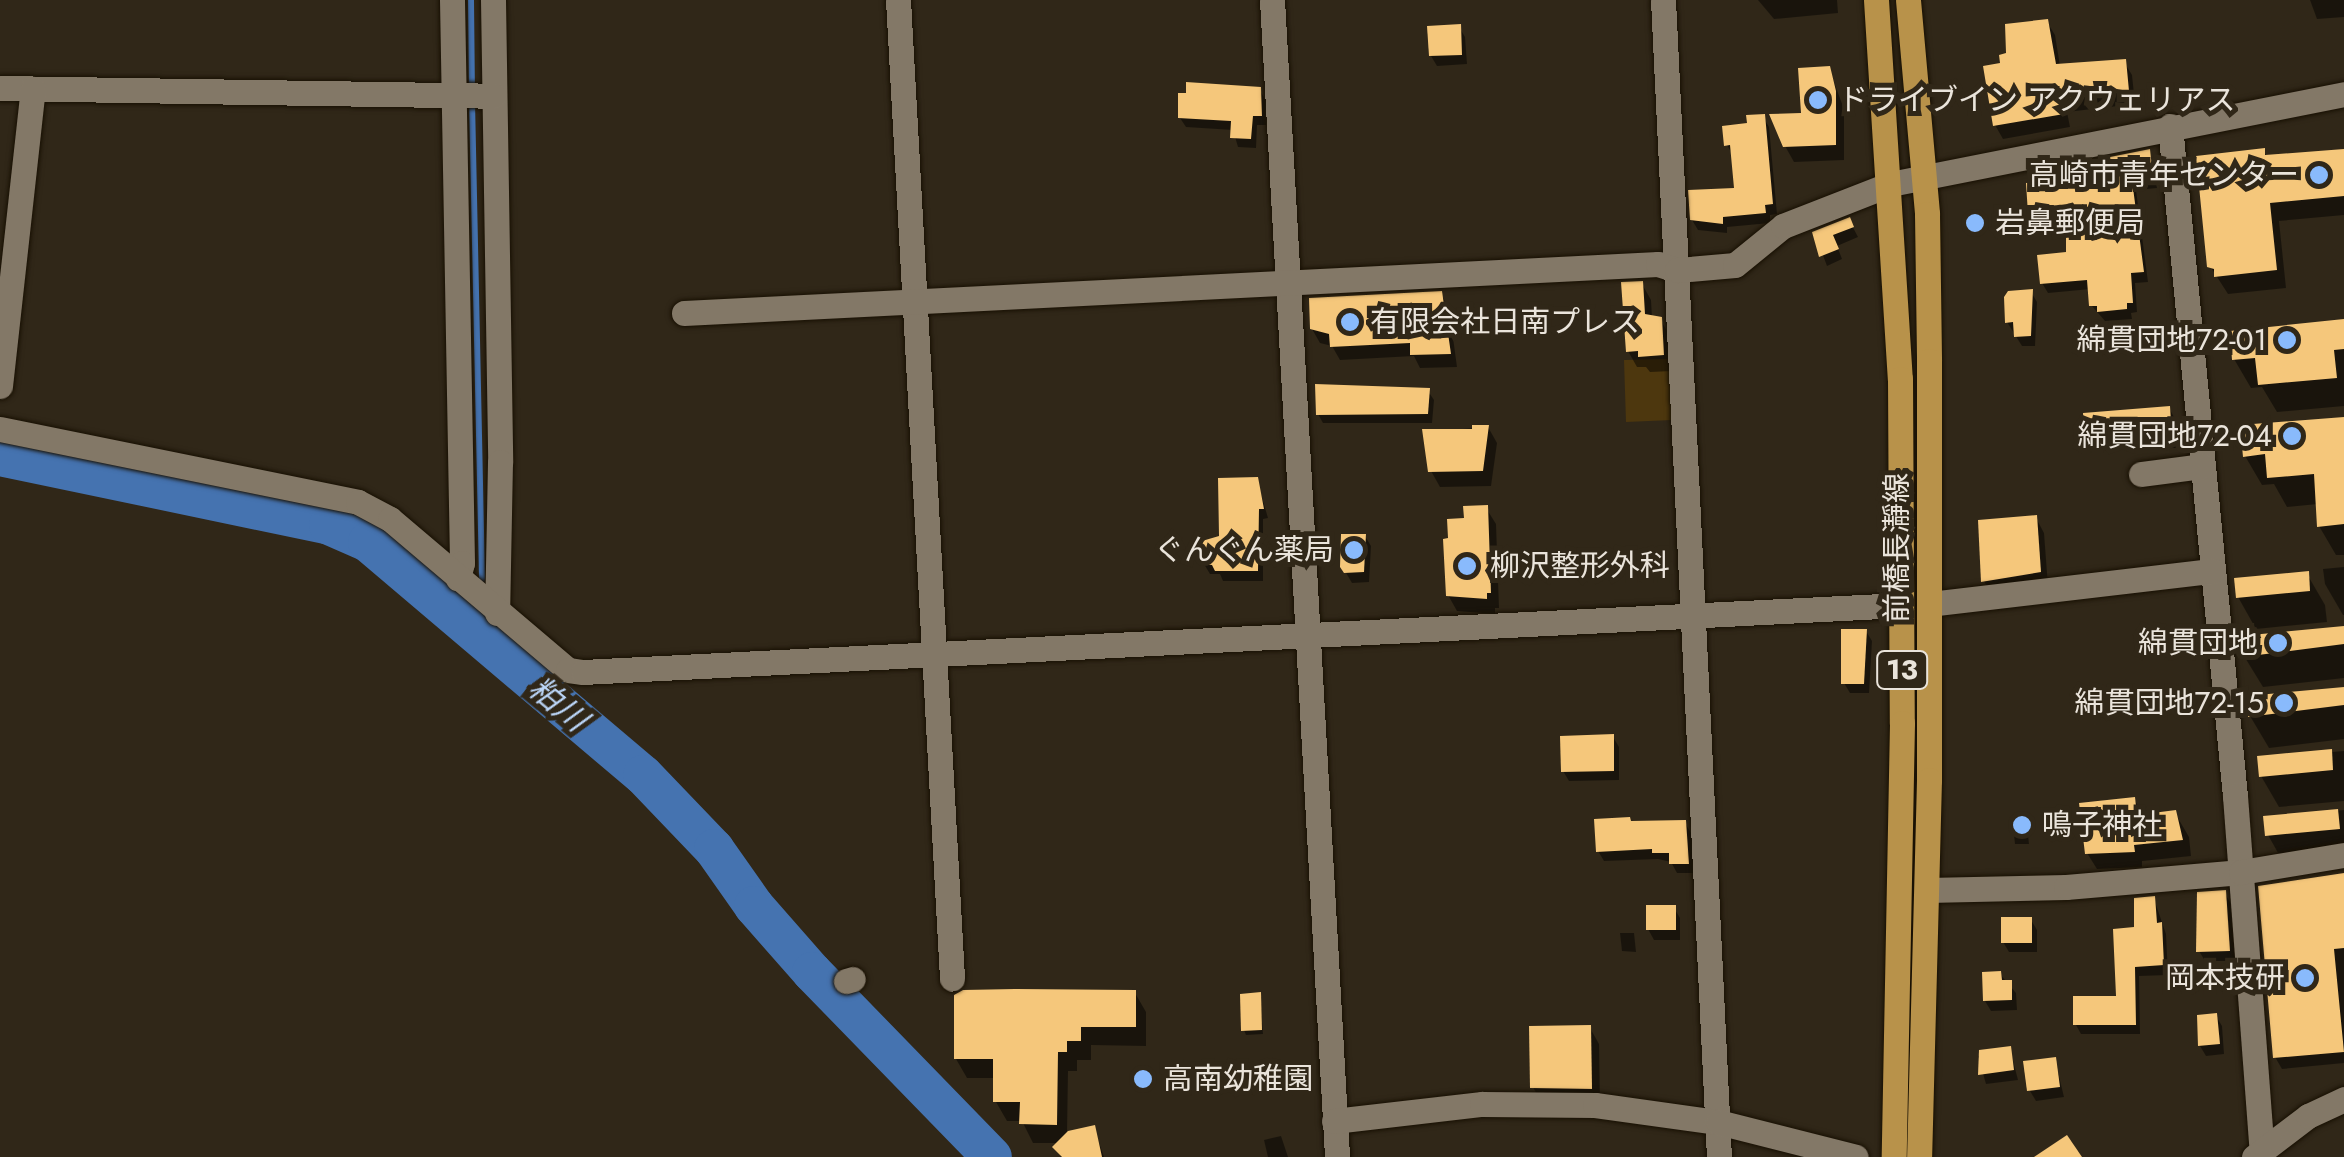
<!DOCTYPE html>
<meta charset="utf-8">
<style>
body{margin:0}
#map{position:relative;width:2344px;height:1157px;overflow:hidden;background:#302718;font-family:Jost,"Noto Sans JP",sans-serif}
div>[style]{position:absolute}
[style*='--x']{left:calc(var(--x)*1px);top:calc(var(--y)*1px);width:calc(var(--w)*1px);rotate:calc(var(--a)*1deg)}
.green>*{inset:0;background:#4d370e}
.shadow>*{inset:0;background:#0007}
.stream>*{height:6px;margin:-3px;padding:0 3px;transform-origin:3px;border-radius:3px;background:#4573b0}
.river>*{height:40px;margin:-20px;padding:0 20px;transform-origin:20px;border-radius:20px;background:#4573b0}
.building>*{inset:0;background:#f5c77b}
.roads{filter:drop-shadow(0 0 2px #181003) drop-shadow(0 0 2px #181003)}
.minor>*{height:25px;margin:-12.5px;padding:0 12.5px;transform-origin:12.5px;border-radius:12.5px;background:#837867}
.major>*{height:25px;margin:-12.5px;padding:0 12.5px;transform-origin:12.5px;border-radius:12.5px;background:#b8924a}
.dots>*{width:28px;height:28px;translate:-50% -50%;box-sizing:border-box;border:5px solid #302718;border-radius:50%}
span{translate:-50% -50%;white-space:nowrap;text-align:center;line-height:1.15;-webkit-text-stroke:10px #302718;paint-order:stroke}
.shield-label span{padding:2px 8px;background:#302718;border:2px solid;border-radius:8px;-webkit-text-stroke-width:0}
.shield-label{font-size:28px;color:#eae4db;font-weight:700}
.poi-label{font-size:30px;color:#eae4db}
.left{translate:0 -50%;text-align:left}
.right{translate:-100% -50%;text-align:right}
.street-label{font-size:30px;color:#eae4db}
.water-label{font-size:32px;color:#bbd5f7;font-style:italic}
</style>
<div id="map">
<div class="green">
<div style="clip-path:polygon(1670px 359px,1672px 420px,1626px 422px,1624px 360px)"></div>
</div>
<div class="shadow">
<div style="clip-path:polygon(1758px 0,1837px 0,1838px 13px,1774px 19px)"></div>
<div style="clip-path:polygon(2310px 0,2344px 0,2344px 17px,2317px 19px)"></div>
<div style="clip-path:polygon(2047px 22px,2055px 35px,2060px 66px,2124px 62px,2132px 75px,2135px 104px,2067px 112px,2070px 127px,2003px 139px,1995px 125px,2003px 66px)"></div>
<div style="clip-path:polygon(1459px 27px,1465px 37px,1467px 64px,1437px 66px,1431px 56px)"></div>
<div style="clip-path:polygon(1829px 69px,1844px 109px,1844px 160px,1794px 162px,1785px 146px)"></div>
<div style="clip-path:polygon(1259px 89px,1265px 99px,1266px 125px,1257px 125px,1256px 148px,1238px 147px,1233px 130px,1186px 127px,1180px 118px)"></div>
<div style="clip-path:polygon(1763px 117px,1769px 127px,1777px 214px,1770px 215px,1770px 223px,1727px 227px,1727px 233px,1698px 230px,1692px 220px,1737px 191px,1734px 157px,1727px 145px)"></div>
<div style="clip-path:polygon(2263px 151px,2267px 157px,2344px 151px,2344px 215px,2279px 221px,2286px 288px,2228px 294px,2210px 266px)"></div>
<div style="clip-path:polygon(2148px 152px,2157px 188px,2136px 190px,2148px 282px,2135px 283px,2137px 312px,2131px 313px,2132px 319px,2105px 321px,2092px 306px,2091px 289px,2048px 293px,2042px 283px,2069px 254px,2069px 221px,2036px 223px,2031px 213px,2115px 180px)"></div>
<div style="clip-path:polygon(1849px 220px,1858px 237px,1837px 246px,1842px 259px,1827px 266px,1815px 234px)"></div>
<div style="clip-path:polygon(1642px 284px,1651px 300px,1652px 318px,1660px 319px,1670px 336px,1672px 371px,1650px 372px,1646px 367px,1637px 367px,1628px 351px)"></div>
<div style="clip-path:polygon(2031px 292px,2037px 302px,2035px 346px,2022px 346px,2007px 322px)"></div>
<div style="clip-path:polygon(1441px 294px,1449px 308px,1457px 367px,1420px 368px,1414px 356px,1340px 360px,1332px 346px,1320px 343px,1312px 329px)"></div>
<div style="clip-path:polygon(2344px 322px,2344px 406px,2277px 412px,2262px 387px,2251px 388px,2234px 359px)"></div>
<div style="clip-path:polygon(1428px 391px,1434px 400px,1432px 423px,1323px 423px,1318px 414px)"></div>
<div style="clip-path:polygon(2169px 408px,2175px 419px,2176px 448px,2094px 449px,2088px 439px)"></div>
<div style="clip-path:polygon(2344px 419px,2344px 555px,2336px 555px,2319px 526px,2318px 504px,2287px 507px,2274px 484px,2262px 485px,2245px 456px)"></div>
<div style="clip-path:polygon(1488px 427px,1497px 443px,1491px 486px,1440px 487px,1431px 471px,1425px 432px)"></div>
<div style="clip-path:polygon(1257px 480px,1268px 518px,1263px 519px,1263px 581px,1223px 581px,1220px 574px,1210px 574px,1204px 564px)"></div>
<div style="clip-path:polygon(1486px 508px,1496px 524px,1499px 608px,1495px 608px,1495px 614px,1457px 611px,1448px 595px,1466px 520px)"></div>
<div style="clip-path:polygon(2036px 518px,2044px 533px,2048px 586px,1992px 596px,1984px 581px)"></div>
<div style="clip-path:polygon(1365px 536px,1371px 546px,1369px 582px,1352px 583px,1342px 566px)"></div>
<div style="clip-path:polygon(2344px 567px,2344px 615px,2343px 615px,2325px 584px,2323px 569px)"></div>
<div style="clip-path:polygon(2307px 574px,2325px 605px,2327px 622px,2256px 629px,2238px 597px)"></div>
<div style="clip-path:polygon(2344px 628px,2344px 678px,2263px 687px,2244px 656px)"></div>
<div style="clip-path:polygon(1866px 631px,1872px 641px,1869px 693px,1850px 693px,1844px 683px)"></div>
<div style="clip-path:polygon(2344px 689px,2344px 739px,2269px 748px,2250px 716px)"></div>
<div style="clip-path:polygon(1613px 737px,1619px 747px,1619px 780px,1569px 781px,1563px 771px)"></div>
<div style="clip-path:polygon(2344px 751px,2344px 801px,2279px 807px,2261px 776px,2259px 758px)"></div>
<div style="clip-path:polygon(2134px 799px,2144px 816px,2175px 813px,2189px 837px,2191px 856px,2142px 861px,2142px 867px,2097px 869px,2087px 853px)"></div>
<div style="clip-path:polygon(2344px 810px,2344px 861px,2286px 867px,2268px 835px,2266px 818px)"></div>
<div style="clip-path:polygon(1685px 823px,1691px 833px,1693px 873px,1677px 873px,1671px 862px,1658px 859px,1604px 861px,1598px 851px)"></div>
<div style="clip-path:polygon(2013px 825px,2027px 826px,2029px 844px,2015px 844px)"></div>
<div style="clip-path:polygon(2344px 876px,2344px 1063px,2282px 1069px,2275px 1057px)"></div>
<div style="clip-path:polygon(2224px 892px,2230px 902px,2235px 961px,2205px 961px,2199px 951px)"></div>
<div style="clip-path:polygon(2154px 899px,2166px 934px,2168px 975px,2139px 976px,2140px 1034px,2081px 1034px,2076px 1025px,2118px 998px,2137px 930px)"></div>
<div style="clip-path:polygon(1674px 908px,1680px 918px,1680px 940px,1654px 940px,1648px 929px)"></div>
<div style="clip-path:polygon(2031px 920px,2037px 930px,2037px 952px,2009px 952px,2003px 942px)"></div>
<div style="clip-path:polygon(1620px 933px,1634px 933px,1636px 952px,1622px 951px)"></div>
<div style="clip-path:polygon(2000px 974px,2016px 993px,2017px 1010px,1991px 1011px,1985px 1001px)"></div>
<div style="clip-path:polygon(1135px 993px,1146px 1012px,1146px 1046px,1091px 1045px,1091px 1060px,1077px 1060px,1077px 1071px,1068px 1071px,1067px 1134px,1094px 1128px,1104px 1157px,1061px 1157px,1055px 1147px,1060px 1143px,1033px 1143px,1022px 1121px,1007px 1121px,996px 1102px,996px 1078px,967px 1078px,956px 1059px)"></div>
<div style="clip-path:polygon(1260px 995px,1263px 1034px,1246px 1035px,1244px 1030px)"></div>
<div style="clip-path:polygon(2216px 1016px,2222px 1026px,2224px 1054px,2206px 1056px,2200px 1046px)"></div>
<div style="clip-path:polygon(1590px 1028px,1599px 1044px,1600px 1104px,1542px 1104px,1533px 1087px)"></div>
<div style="clip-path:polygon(2010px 1049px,2018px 1080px,1986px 1084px,1978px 1056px)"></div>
<div style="clip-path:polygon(2055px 1060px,2064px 1097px,2036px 1101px,2030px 1091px)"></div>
<div style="clip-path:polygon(1281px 1136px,1288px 1157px,1268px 1157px,1264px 1140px)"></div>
</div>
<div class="stream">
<div style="--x:471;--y:0;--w:89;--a:89.4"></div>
<div style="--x:472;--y:101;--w:488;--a:88.8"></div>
<div style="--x:482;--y:606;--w:32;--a:88"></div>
</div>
<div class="river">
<div style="--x:0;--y:456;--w:336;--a:11.8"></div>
<div style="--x:329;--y:525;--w:43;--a:23.6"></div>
<div style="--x:368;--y:542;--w:360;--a:40.3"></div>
<div style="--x:643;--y:775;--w:103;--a:46.2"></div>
<div style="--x:714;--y:849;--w:70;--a:54.9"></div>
<div style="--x:754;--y:906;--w:88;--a:48.7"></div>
<div style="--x:812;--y:972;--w:258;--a:45.8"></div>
</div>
<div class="building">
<div style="clip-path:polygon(2048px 19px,2056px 64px,2126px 59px,2129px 91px,2062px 99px,2064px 114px,1993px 126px,1983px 66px,2000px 63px,1999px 55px,2006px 53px,2005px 24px)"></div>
<div style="clip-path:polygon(1461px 24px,1462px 55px,1429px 56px,1427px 26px)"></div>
<div style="clip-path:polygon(1830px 66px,1836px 91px,1836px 145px,1783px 147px,1769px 114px,1801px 113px,1798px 68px)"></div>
<div style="clip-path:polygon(1186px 82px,1261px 87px,1262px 116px,1253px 116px,1251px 139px,1230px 138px,1231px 121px,1178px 118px,1178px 93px,1186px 93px)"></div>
<div style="clip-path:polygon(1765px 114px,1773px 204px,1765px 205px,1766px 213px,1723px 217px,1723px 224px,1690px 220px,1688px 190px,1734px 188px,1730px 145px,1724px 146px,1722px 126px,1747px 123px,1746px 115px)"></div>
<div style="clip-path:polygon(2265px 148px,2265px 155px,2344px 149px,2344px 196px,2270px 203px,2277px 270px,2214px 277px,2214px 269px,2207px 267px,2196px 156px)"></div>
<div style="clip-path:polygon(2150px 149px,2153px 178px,2132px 180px,2144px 272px,2131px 273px,2133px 303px,2127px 303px,2127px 309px,2097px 312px,2097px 306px,2089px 306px,2087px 280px,2040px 284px,2037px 255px,2066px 252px,2066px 211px,2028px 214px,2026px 183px,2112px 178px,2110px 157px)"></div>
<div style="clip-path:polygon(1850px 217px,1854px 227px,1833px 235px,1839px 249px,1819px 257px,1812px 232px)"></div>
<div style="clip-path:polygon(1643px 281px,1645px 314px,1662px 317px,1664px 355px,1638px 357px,1638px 351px,1626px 352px,1621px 282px)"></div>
<div style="clip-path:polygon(2033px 289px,2031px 336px,2014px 337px,2013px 322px,2005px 323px,2004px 297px,2008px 291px)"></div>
<div style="clip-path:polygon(1442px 291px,1451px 354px,1410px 355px,1410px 343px,1330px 347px,1329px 334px,1310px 329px,1309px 298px)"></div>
<div style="clip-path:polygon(2344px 319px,2344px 349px,2334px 350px,2337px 378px,2258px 385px,2255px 358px,2232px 360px,2230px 331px)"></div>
<div style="clip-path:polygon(1315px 384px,1430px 388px,1428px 414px,1316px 415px)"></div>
<div style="clip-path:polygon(2170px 406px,2172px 438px,2085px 439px,2083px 413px)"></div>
<div style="clip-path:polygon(2344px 417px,2344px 524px,2317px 527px,2314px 474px,2267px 478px,2265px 454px,2243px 457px,2240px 425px)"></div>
<div style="clip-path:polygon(1472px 425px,1489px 425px,1483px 471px,1428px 472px,1422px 429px,1472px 429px)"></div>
<div style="clip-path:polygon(1258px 477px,1264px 509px,1259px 509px,1258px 571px,1215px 571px,1212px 565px,1202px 564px,1202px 541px,1219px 536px,1218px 478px)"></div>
<div style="clip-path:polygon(1488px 505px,1491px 593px,1487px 593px,1487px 599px,1446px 596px,1443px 539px,1448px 538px,1447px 519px,1464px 518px,1463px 506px)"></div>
<div style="clip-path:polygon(2037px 515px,2041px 572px,1981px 582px,1978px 520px)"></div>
<div style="clip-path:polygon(1341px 534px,1366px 534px,1364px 572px,1344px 573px,1340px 567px)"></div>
<div style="clip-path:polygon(2309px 571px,2310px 591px,2236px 598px,2234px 578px)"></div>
<div style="clip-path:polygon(2344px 626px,2344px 644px,2242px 657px,2240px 636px)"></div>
<div style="clip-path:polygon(1841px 629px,1867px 629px,1864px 684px,1841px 684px)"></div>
<div style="clip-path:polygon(2344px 687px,2344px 705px,2248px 717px,2246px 696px)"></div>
<div style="clip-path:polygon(1614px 734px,1614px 771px,1561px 772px,1560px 736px)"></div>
<div style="clip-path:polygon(2332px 749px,2333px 770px,2259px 777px,2257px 756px)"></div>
<div style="clip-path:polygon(2135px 797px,2137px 815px,2176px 810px,2183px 840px,2134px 845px,2135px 852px,2085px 854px,2079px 803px)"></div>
<div style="clip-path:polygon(2338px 809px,2340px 829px,2265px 836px,2263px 816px)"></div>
<div style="clip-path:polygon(1630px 817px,1631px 821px,1686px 820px,1689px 864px,1669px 864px,1669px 853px,1652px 853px,1652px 849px,1596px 852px,1594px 819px)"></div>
<div style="clip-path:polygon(2344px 873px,2344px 948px,2334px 949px,2344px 1052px,2273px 1058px,2258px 886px)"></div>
<div style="clip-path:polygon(2226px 890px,2230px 951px,2196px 952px,2197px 892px)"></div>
<div style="clip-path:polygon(2155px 896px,2157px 923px,2162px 922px,2164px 965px,2135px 967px,2136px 1025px,2073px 1025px,2073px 996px,2116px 996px,2113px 929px,2134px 927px,2134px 898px)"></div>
<div style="clip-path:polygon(1646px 905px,1676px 905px,1676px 930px,1646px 930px)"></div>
<div style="clip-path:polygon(2001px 917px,2032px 917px,2032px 943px,2001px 943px)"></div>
<div style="clip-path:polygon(2001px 971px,2002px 980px,2012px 980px,2012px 1000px,1983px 1001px,1982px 972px)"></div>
<div style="clip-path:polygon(1015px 989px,1136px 990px,1136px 1027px,1081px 1027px,1081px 1041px,1067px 1041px,1067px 1052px,1058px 1052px,1057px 1125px,1019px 1124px,1020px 1102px,993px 1102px,993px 1059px,954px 1059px,954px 995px,963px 990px)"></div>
<div style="clip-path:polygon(1261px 992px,1262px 1030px,1241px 1031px,1240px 994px)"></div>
<div style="clip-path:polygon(2217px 1013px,2220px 1044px,2198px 1046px,2197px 1015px)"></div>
<div style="clip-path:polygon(1591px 1025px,1592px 1089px,1530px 1088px,1529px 1026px)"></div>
<div style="clip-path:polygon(2011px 1046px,2014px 1070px,1978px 1075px,1979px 1050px)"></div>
<div style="clip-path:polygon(2056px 1057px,2060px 1087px,2027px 1091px,2023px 1061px)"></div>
<div style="clip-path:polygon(1095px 1125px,1102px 1157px,1062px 1157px,1052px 1147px,1068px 1131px)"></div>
<div style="clip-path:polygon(2067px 1135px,2082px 1157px,2034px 1157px)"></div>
</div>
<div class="roads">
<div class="minor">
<div style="--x:452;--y:0;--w:563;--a:88.98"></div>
<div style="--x:462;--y:563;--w:16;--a:105"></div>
<div style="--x:493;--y:0;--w:462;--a:89.1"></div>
<div style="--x:500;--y:462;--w:151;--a:91.1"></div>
<div style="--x:898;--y:0;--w:980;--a:86.84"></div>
<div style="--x:1272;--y:0;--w:1159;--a:86.78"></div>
<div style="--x:1663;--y:0;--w:1158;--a:87.23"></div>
<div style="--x:0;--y:88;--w:494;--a:0.9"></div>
<div style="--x:2170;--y:126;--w:673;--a:84.46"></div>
<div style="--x:2235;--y:796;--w:362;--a:85.7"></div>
<div style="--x:684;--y:313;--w:975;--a:-2.88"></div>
<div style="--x:1658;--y:264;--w:20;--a:18"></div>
<div style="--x:1677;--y:270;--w:58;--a:-4.9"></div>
<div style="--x:1735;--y:265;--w:62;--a:-39.1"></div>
<div style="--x:1783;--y:226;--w:115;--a:-21.4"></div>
<div style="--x:1890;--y:184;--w:463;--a:-11.2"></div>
<div style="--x:0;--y:386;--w:299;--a:-83.7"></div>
<div style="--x:0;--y:429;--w:365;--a:11.5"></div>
<div style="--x:358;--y:502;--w:36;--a:28"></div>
<div style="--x:390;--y:519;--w:233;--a:40.3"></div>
<div style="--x:568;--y:670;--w:15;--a:8"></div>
<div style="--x:583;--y:672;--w:1320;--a:-2.91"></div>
<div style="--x:2141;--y:474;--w:62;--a:-7.5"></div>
<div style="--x:1930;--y:604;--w:284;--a:-6.7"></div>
<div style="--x:1927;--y:890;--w:139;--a:-1.2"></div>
<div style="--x:2066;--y:887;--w:176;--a:-4.9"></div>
<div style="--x:2241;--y:872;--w:104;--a:-9.4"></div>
<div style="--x:846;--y:981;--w:7;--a:-16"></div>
<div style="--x:1334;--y:1121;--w:149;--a:-6.6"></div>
<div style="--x:1482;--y:1104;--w:113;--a:0.5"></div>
<div style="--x:1595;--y:1105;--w:124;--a:7.9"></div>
<div style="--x:1718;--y:1122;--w:142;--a:14.2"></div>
<div style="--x:2254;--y:1157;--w:68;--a:-37.2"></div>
<div style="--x:2308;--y:1116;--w:40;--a:-25"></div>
</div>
<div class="major">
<div style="--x:1876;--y:0;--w:380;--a:86.4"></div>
<div style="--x:1900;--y:379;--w:344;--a:89.7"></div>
<div style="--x:1902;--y:723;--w:434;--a:91.1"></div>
<div style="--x:1908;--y:0;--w:215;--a:84.9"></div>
<div style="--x:1927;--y:214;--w:147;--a:89.2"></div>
<div style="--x:1929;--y:361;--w:419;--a:90"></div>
<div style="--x:1929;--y:780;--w:377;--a:91.5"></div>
</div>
</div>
<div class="dots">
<div style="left:1818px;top:100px;background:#89bafc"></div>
<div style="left:2319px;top:175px;background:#89bafc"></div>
<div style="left:1975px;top:223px;background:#89bafc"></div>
<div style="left:1350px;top:322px;background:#89bafc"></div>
<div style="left:2287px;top:340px;background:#89bafc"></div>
<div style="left:2292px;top:436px;background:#89bafc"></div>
<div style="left:1354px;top:550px;background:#89bafc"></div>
<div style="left:1467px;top:566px;background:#89bafc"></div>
<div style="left:2278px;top:643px;background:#89bafc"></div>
<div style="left:2284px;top:703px;background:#89bafc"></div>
<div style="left:2022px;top:825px;background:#89bafc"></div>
<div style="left:2305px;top:978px;background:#89bafc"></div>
<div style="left:1143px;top:1079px;background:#89bafc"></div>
</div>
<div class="shield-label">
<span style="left:1902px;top:670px">13</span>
</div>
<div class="poi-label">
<span class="left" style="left:1838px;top:100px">ドライブイン アクウェリアス</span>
<span class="right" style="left:2299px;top:175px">高崎市青年センター</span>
<span class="left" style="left:1995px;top:223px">岩鼻郵便局</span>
<span class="left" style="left:1370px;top:322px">有限会社日南プレス</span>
<span class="right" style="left:2267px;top:340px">綿貫団地72-01</span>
<span class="right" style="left:2272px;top:436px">綿貫団地72-04</span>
<span class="right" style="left:1334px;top:550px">ぐんぐん薬局</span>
<span class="left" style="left:1490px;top:566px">柳沢整形外科</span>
<span class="right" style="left:2258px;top:643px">綿貫団地</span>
<span class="right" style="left:2264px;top:703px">綿貫団地72-15</span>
<span class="left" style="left:2042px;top:825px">鳴子神社</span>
<span class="right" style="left:2285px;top:978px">岡本技研</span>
<span class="left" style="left:1163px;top:1079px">高南幼稚園</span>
</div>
<div class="street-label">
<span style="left:1897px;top:548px;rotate:-90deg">前橋長瀞線</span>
</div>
<div class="water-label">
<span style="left:558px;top:704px;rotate:40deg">粕川</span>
</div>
</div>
